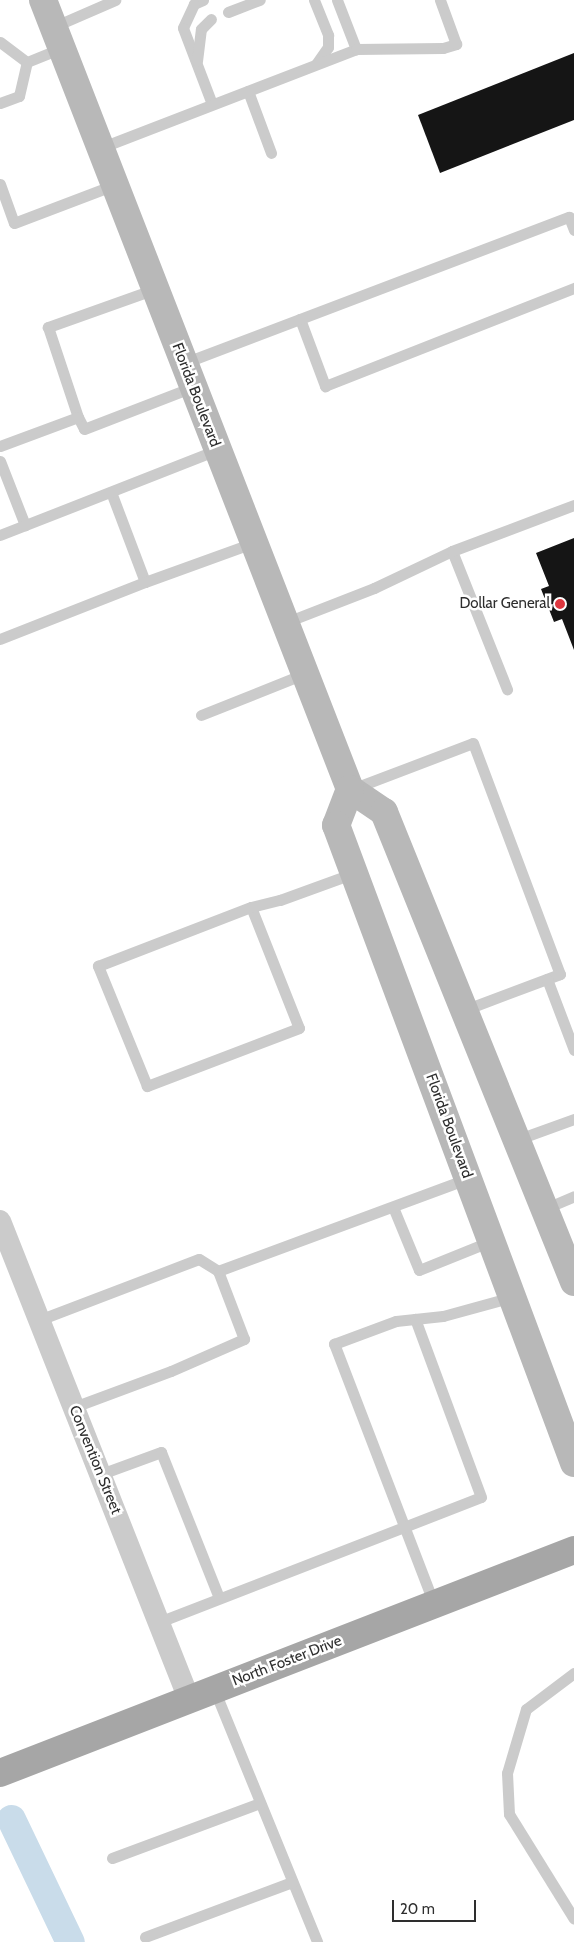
<!DOCTYPE html>
<style>
body{margin:0}
#map{position:relative;width:574px;height:1942px;overflow:hidden;background:#fff;font-family:Cabin,sans-serif}
div>[style]{position:absolute}
[style*='--x']{left:calc(var(--x)*1px);top:calc(var(--y)*1px);width:calc(var(--w)*1px);rotate:calc(var(--a)*1deg)}
.canal>*{height:29px;margin:-14.5px;padding:0 14.5px;transform-origin:14.5px;border-radius:14.5px;background:#c9dcea}
.building>*{inset:0;background:#151515}
.lane>*{height:11px;margin:-5.5px;padding:0 5.5px;transform-origin:5.5px;border-radius:5.5px;background:#cbcbcb}
.street>*{height:22px;margin:-11px;padding:0 11px;transform-origin:11px;border-radius:11px;background:#cbcbcb}
.secondary>*{height:28px;margin:-14px;padding:0 14px;transform-origin:14px;border-radius:14px;background:#b8b8b8}
.primary>*{height:28px;margin:-14px;padding:0 14px;transform-origin:14px;border-radius:14px;background:#a6a6a6}
.dots>*{width:14px;height:14px;translate:-50% -50%;box-sizing:border-box;border:2px solid #fff;border-radius:50%}
span{translate:-50% -50%;white-space:nowrap;text-align:center;line-height:1.15;-webkit-text-stroke:5px #fff;paint-order:stroke}
.street-label{font-size:15px;color:#2e2e2e}
.poi-label{font-size:15px;color:#2e2e2e}
.right{translate:-100% -50%;text-align:right}
.scale{position:absolute;left:392px;top:1900px;width:84px;height:22px;box-sizing:border-box;border:2px solid #2e2e2e;border-top:0;padding-left:6px;font-size:15px;line-height:18px;white-space:nowrap;color:#2e2e2e;-webkit-text-stroke:4px #fff;paint-order:stroke}
</style>
<div id="map">
<div class="canal">
<div style="--x:11;--y:1819;--w:136;--a:64.4"></div>
</div>
<div class="building">
<div style="clip-path:polygon(574px 53px,574px 120px,440px 173px,418px 115px)"></div>
<div style="clip-path:polygon(574px 538px,574px 650px,562px 619px,554px 622px,541px 589px,549px 586px,536px 553px)"></div>
</div>
<div class="lane">
<div style="--x:203;--y:0;--w:10;--a:156"></div>
<div style="--x:194;--y:4;--w:26;--a:115"></div>
<div style="--x:183;--y:28;--w:81;--a:69.1"></div>
<div style="--x:314;--y:0;--w:38;--a:68"></div>
<div style="--x:328;--y:35;--w:12;--a:90"></div>
<div style="--x:328;--y:47;--w:21;--a:125"></div>
<div style="--x:337;--y:0;--w:53;--a:68.8"></div>
<div style="--x:228;--y:12;--w:34;--a:-21"></div>
<div style="--x:53;--y:27;--w:68;--a:-23.5"></div>
<div style="--x:0;--y:42;--w:34;--a:37"></div>
<div style="--x:197;--y:61;--w:32;--a:-83"></div>
<div style="--x:201;--y:29;--w:14;--a:-45"></div>
<div style="--x:27;--y:62;--w:37;--a:-22"></div>
<div style="--x:248;--y:91;--w:66;--a:69.6"></div>
<div style="--x:0;--y:103;--w:20;--a:-20"></div>
<div style="--x:19;--y:96;--w:35;--a:-77"></div>
<div style="--x:100;--y:148;--w:274;--a:-21.1"></div>
<div style="--x:356;--y:49;--w:87;--a:-0.7"></div>
<div style="--x:443;--y:48;--w:14;--a:-17"></div>
<div style="--x:456;--y:44;--w:47;--a:-110"></div>
<div style="--x:0;--y:184;--w:41;--a:70.3"></div>
<div style="--x:14;--y:223;--w:107;--a:-20.8"></div>
<div style="--x:155;--y:289;--w:114;--a:160.4"></div>
<div style="--x:48;--y:327;--w:95;--a:71.6"></div>
<div style="--x:78;--y:417;--w:13;--a:63"></div>
<div style="--x:84;--y:429;--w:117;--a:-21.1"></div>
<div style="--x:300;--y:319;--w:72;--a:69.5"></div>
<div style="--x:325;--y:386;--w:268;--a:-21.5"></div>
<div style="--x:184;--y:363;--w:412;--a:-20.8"></div>
<div style="--x:569;--y:217;--w:14;--a:69"></div>
<div style="--x:0;--y:446;--w:83;--a:-20.4"></div>
<div style="--x:0;--y:461;--w:69;--a:68.7"></div>
<div style="--x:111;--y:492;--w:96;--a:69.3"></div>
<div style="--x:145;--y:582;--w:115;--a:-19.9"></div>
<div style="--x:0;--y:535;--w:233;--a:-21.4"></div>
<div style="--x:452;--y:551;--w:149;--a:68.3"></div>
<div style="--x:284;--y:623;--w:97;--a:-21.3"></div>
<div style="--x:374;--y:588;--w:86;--a:-25.4"></div>
<div style="--x:452;--y:551;--w:130;--a:-20.7"></div>
<div style="--x:0;--y:639;--w:156;--a:-21.5"></div>
<div style="--x:201;--y:715;--w:111;--a:-21.7"></div>
<div style="--x:352;--y:789;--w:129;--a:-20.8"></div>
<div style="--x:473;--y:743;--w:247;--a:69.4"></div>
<div style="--x:560;--y:974;--w:103;--a:159.4"></div>
<div style="--x:251;--y:907;--w:130;--a:68.4"></div>
<div style="--x:299;--y:1028;--w:163;--a:159.1"></div>
<div style="--x:147;--y:1086;--w:130;--a:-112.2"></div>
<div style="--x:98;--y:966;--w:164;--a:-21.1"></div>
<div style="--x:251;--y:907;--w:30;--a:-14"></div>
<div style="--x:280;--y:900;--w:79;--a:-20"></div>
<div style="--x:547;--y:979;--w:76;--a:69.2"></div>
<div style="--x:516;--y:1140;--w:62;--a:-19.9"></div>
<div style="--x:393;--y:1207;--w:68;--a:67.6"></div>
<div style="--x:419;--y:1270;--w:78;--a:-21.9"></div>
<div style="--x:544;--y:1209;--w:33;--a:-23"></div>
<div style="--x:39;--y:1320;--w:171;--a:-20.9"></div>
<div style="--x:199;--y:1259;--w:22;--a:32"></div>
<div style="--x:74;--y:1407;--w:103;--a:-20.4"></div>
<div style="--x:171;--y:1371;--w:80;--a:-23.7"></div>
<div style="--x:244;--y:1339;--w:73;--a:-110.9"></div>
<div style="--x:218;--y:1271;--w:268;--a:-20.3"></div>
<div style="--x:101;--y:1474;--w:64;--a:-20.1"></div>
<div style="--x:161;--y:1452;--w:157;--a:68.3"></div>
<div style="--x:434;--y:1604;--w:279;--a:-111"></div>
<div style="--x:334;--y:1344;--w:66;--a:-20.4"></div>
<div style="--x:396;--y:1321;--w:47;--a:-6.1"></div>
<div style="--x:443;--y:1316;--w:72;--a:-15.4"></div>
<div style="--x:159;--y:1622;--w:345;--a:-21.2"></div>
<div style="--x:481;--y:1497;--w:190;--a:-110.3"></div>
<div style="--x:574;--y:1673;--w:60;--a:143.1"></div>
<div style="--x:526;--y:1709;--w:67;--a:106.5"></div>
<div style="--x:507;--y:1773;--w:41;--a:87.2"></div>
<div style="--x:509;--y:1814;--w:123;--a:58.2"></div>
<div style="--x:214;--y:1689;--w:273;--a:67.8"></div>
<div style="--x:112;--y:1858;--w:158;--a:-20.4"></div>
<div style="--x:145;--y:1937;--w:157;--a:-20.5"></div>
</div>
<div class="street">
<div style="--x:0;--y:1221;--w:514;--a:68.43"></div>
</div>
<div class="secondary">
<div style="--x:43;--y:0;--w:847;--a:68.74"></div>
<div style="--x:350;--y:789;--w:41;--a:34.1"></div>
<div style="--x:384;--y:812;--w:507;--a:67.99"></div>
<div style="--x:350;--y:789;--w:39;--a:111"></div>
<div style="--x:336;--y:825;--w:681;--a:69.54"></div>
</div>
<div class="primary">
<div style="--x:0;--y:1773;--w:616;--a:-21.23"></div>
</div>
<div class="dots">
<div style="left:560px;top:604px;background:#de373f"></div>
</div>
<div class="street-label">
<span style="left:196px;top:395px;rotate:69deg">Florida Boulevard</span>
<span style="left:449px;top:1126px;rotate:70deg">Florida Boulevard</span>
<span style="left:95px;top:1460px;rotate:68deg">Convention Street</span>
<span style="left:287px;top:1661px;rotate:-21deg">North Foster Drive</span>
</div>
<div class="poi-label">
<span class="right" style="left:550px;top:604px">Dollar General</span>
</div>
<div class="scale">20 m</div>
</div>
